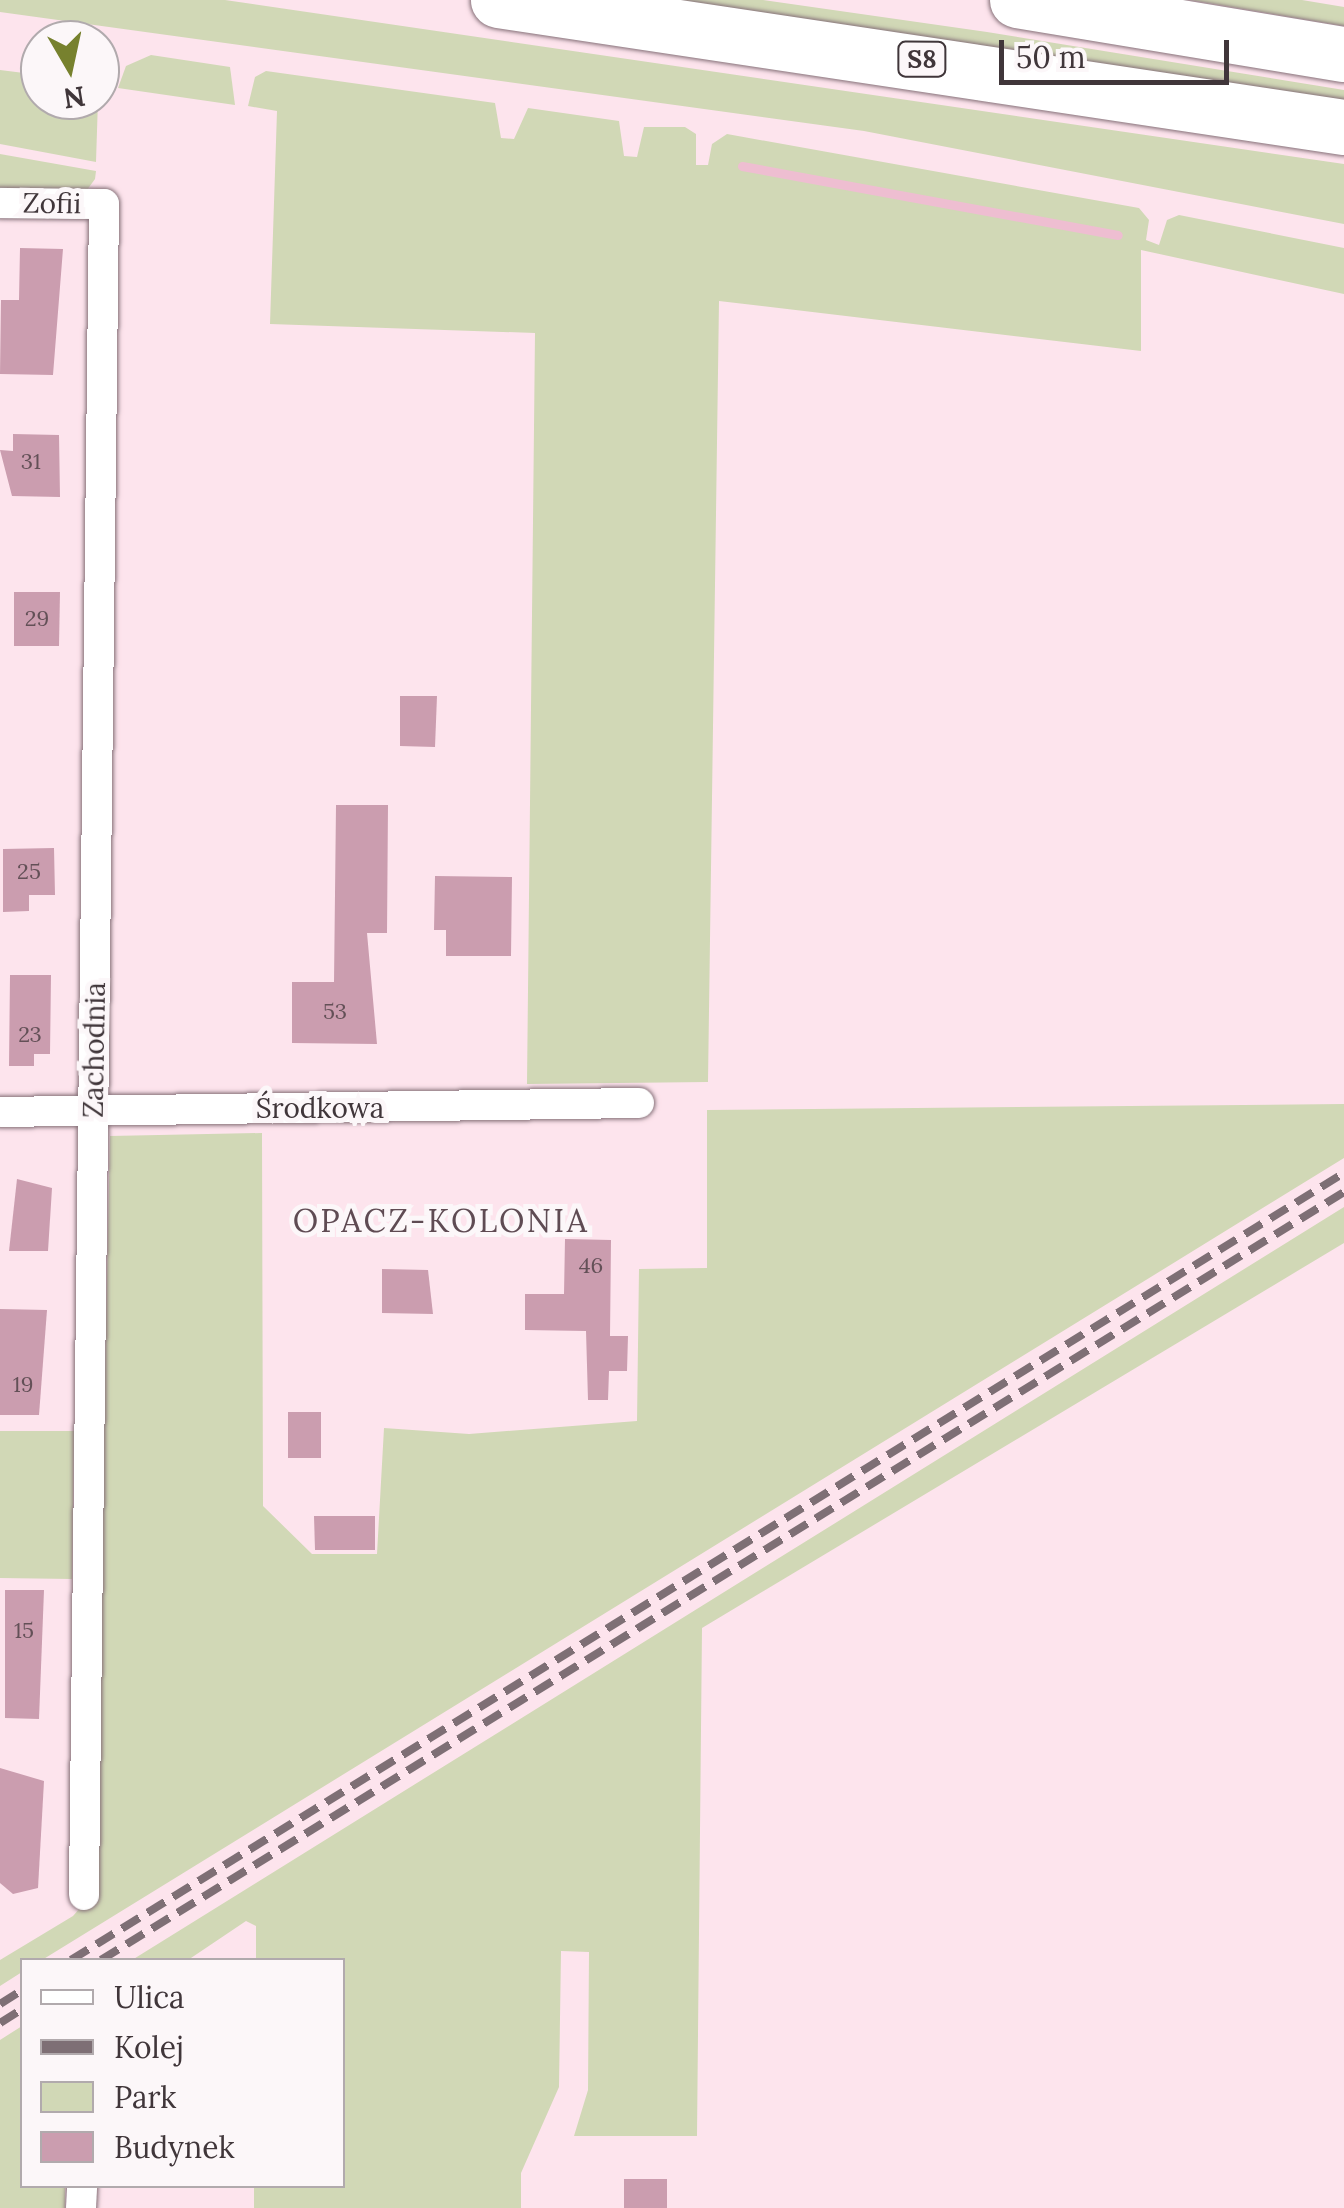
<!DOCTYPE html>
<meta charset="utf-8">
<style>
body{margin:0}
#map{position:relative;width:1344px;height:2208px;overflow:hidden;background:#fde4ed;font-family:Lora,serif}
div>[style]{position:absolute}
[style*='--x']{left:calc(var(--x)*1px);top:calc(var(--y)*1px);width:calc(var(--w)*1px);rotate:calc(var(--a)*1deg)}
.green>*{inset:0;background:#d1d8b6}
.stream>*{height:9px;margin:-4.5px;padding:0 4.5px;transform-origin:4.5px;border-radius:4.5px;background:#eebed1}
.building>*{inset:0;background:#cb9daf}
.roads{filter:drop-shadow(0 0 2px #867179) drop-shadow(0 0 2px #867179)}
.street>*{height:30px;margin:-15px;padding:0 15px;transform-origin:15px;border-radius:15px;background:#fff}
.highway>*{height:55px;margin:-27.5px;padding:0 27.5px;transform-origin:27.5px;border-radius:27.5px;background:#fff}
.rail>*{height:8px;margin-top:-4px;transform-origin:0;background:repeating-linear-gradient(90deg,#7e6f75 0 20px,transparent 0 30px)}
span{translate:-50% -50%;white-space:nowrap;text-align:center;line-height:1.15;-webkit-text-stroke:10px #fcf7f9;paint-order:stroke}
.number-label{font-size:22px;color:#635057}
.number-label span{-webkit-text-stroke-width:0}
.shield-label span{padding:2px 8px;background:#fcf7f9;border:2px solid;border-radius:8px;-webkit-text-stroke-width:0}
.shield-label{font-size:25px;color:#40363a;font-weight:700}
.street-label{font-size:28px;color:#40363a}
.quarter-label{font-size:32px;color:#5f4b53;letter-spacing:2.5px}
.legend{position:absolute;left:20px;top:1958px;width:325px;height:230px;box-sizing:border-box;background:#fcf7f9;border:2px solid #b1aaad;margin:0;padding:12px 18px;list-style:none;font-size:30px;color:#40363a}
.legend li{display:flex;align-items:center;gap:20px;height:50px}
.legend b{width:50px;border:2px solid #b1aaad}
.north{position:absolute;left:20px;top:20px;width:100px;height:100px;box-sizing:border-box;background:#fcf7f9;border:2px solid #b1aaad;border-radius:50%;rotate:171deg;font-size:28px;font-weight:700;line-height:40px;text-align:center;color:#40363a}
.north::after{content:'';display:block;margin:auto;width:35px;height:45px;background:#77812e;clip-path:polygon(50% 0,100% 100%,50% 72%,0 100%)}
.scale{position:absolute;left:999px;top:40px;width:230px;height:45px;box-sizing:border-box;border:5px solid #40363a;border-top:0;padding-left:12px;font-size:30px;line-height:35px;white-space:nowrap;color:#40363a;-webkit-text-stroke:8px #fcf7f9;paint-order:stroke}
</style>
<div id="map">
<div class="green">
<div style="clip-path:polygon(0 0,225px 0,1344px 164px,1344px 224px,864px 131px,0 12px)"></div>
<div style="clip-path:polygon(638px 0,763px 0,987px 32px,1344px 90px,1344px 107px)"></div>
<div style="clip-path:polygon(1190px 0,1302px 0,1344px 7px,1344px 26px)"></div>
<div style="clip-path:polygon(151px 55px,230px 67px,235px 105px,118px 88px,126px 66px)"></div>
<div style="clip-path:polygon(0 70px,40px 75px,40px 100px,98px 100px,96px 162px,0 144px)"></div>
<div style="clip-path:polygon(266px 71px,495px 103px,501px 138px,514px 139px,528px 108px,619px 121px,624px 156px,637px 157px,644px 127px,685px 127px,696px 134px,696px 165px,708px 165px,712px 144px,727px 134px,1139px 208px,1149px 220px,1146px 240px,1159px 245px,1167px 220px,1179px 215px,1344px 248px,1344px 294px,1141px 250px,1141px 351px,719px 301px,708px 1082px,527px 1084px,535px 333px,270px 324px,277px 111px,248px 106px,255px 77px)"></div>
<div style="clip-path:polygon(0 154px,96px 171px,95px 179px,87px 190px,0 194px)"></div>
<div style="clip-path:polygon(1344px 1104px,1344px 1158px,42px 1960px,22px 1960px,22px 1972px,0 1986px,0 1960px,73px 1916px,94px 1892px,110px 1136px,262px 1133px,263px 1506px,312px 1554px,377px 1554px,384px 1428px,469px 1434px,637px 1421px,639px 1269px,707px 1268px,707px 1110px)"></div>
<div style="clip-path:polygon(1344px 1207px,1344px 1243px,702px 1628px,697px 2136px,574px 2136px,588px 2090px,589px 1952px,561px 1951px,559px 2087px,521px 2173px,521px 2208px,254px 2208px,254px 2186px,342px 2186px,342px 1960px,256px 1960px,256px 1926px,246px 1921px,188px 1960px,132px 1960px)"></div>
<div style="clip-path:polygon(0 1431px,74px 1431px,72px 1579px,0 1578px)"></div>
<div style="clip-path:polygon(22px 2026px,22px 2186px,65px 2186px,65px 2208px,0 2208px,0 2040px)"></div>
</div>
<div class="stream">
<div style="--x:742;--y:166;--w:382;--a:10.4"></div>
</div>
<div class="building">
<div style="clip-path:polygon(20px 248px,63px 249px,53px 375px,0 374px,1px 300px,19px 300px)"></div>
<div style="clip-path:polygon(13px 434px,59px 435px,60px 497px,12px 496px,0 450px,13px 451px)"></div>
<div style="clip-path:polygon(14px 592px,60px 592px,59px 646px,14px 646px)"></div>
<div style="clip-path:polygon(400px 696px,437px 696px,435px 747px,400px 746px)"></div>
<div style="clip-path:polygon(336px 805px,388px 805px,387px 933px,367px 933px,377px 1044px,292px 1043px,292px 982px,334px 982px)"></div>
<div style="clip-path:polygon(54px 848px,55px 895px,29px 895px,29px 911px,3px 912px,3px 849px)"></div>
<div style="clip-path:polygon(435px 876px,512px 877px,511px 956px,446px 956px,446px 930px,434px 930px)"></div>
<div style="clip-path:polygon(10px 975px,51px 975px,50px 1054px,34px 1054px,34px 1066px,9px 1066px)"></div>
<div style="clip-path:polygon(17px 1179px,52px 1188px,48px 1251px,9px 1251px)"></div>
<div style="clip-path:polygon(565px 1239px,611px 1240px,610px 1336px,628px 1336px,627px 1371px,609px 1371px,608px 1400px,588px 1400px,586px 1331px,525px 1330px,525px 1294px,564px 1294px)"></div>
<div style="clip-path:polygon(382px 1269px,428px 1270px,433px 1314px,382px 1313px)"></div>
<div style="clip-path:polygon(0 1309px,47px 1310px,39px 1415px,0 1415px)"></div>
<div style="clip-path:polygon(288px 1412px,321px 1412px,321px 1458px,288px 1458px)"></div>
<div style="clip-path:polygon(314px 1516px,375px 1516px,375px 1550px,315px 1550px)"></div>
<div style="clip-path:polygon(5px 1590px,44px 1590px,39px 1719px,5px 1718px)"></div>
<div style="clip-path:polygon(0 1768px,44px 1781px,38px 1888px,13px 1894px,0 1883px)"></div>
<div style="clip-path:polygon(624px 2179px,667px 2179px,667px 2208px,624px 2208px)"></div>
</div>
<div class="roads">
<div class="street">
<div style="--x:0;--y:203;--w:104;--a:0.6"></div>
<div style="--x:104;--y:204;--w:1691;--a:90.68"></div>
<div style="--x:0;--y:1112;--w:639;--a:-0.81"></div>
<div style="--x:81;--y:2208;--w:22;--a:-87"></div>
</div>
<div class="highway">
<div style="--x:498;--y:0;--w:855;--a:8.54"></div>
<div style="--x:1017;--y:0;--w:331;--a:9.4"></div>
</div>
</div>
<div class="rail">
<div style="--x:71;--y:1960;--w:1497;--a:-31.73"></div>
<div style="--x:101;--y:1960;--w:1461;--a:-31.71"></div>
<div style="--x:0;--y:2004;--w:26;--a:-32"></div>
<div style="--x:0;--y:2023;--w:26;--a:-32"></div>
</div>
<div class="number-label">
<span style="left:31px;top:462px">31</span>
<span style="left:37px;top:619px">29</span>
<span style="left:29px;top:872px">25</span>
<span style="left:335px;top:1012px">53</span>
<span style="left:30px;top:1035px">23</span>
<span style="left:591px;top:1266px">46</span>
<span style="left:23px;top:1385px">19</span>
<span style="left:24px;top:1631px">15</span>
</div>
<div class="shield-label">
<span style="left:922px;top:59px">S8</span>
</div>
<div class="street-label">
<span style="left:52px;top:203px;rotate:1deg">Zofii</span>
<span style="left:94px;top:1050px;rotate:-89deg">Zachodnia</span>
<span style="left:320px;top:1108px">Środkowa</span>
</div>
<div class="quarter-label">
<span style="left:441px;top:1221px">OPACZ-KOLONIA</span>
</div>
<ul class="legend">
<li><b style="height:12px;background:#fff"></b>Ulica</li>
<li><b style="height:12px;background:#7e6f75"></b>Kolej</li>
<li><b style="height:28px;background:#d1d8b6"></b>Park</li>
<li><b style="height:28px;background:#cb9daf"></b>Budynek</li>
</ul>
<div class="north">N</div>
<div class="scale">50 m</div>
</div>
